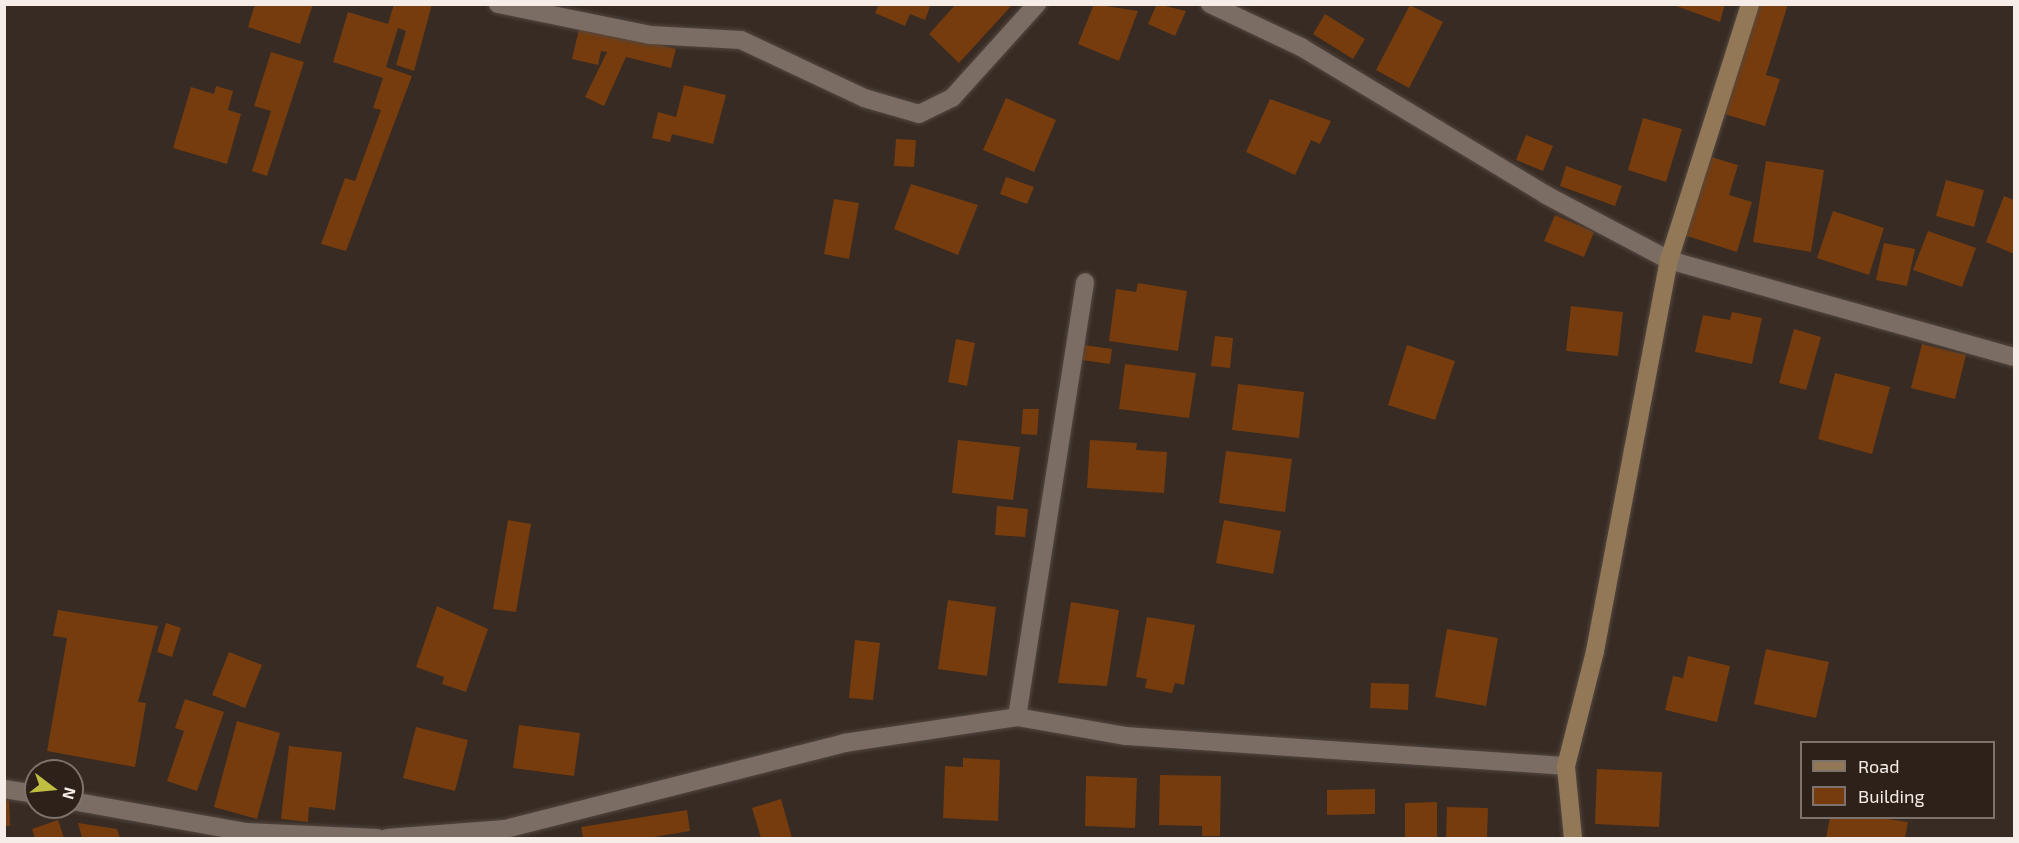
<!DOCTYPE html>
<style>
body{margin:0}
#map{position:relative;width:2019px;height:843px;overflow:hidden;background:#372b23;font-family:"Exo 2",sans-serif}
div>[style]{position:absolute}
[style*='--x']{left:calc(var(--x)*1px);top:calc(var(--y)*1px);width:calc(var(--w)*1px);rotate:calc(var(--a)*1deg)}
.building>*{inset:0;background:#763c0d}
.roads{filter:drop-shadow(0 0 2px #534741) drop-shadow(0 0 2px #534741)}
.street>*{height:18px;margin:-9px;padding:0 9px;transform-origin:9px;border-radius:9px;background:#7c6d64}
.secondary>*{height:18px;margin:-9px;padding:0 9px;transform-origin:9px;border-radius:9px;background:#927856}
span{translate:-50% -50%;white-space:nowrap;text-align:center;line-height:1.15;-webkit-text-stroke:4.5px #2d2119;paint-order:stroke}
.frame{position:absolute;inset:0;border:6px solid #f6ede8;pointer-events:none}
.legend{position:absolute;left:1800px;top:741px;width:195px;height:78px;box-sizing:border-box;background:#2d2119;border:2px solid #7d736c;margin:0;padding:8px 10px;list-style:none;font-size:18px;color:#f6ede8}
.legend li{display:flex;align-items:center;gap:12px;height:30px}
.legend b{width:30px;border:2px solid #7d736c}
.north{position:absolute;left:24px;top:759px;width:60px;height:60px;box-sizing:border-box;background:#2d2119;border:2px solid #7d736c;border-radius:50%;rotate:106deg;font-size:16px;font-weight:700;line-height:24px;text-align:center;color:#f6ede8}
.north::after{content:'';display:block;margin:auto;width:21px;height:27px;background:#bfbe41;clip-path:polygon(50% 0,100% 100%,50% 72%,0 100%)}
</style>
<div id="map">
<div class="building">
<div style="clip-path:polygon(255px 4px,313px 4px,300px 44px,248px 27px)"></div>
<div style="clip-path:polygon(394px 4px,432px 4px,414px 71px,396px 65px,406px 31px,398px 28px,386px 67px,412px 76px,346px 251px,321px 244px,345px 178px,355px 181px,381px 110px,373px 108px,383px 78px,333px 62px,348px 12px,388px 24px)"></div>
<div style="clip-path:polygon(879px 4px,931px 4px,925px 20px,910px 14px,905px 26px,875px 13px)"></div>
<div style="clip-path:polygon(956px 4px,1013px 4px,959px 63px,929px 34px)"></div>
<div style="clip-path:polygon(1094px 4px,1138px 11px,1119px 61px,1078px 44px)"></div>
<div style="clip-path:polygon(1157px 4px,1186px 11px,1175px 36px,1148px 24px)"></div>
<div style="clip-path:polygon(1671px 4px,1725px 4px,1720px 22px)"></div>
<div style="clip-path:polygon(1758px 4px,1788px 4px,1766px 75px,1780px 79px,1765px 126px,1724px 114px)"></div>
<div style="clip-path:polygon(1410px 5px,1443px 22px,1409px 88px,1376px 70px)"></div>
<div style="clip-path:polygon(1325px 14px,1365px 39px,1353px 59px,1313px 34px)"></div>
<div style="clip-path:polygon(580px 25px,676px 49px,671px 68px,626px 57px,604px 106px,585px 97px,607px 52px,601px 51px,598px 65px,572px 59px)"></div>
<div style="clip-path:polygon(271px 52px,304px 62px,267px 176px,252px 171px,271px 111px,254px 106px)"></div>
<div style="clip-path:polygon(684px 85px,726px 95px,713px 144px,672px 134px,670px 142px,652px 138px,658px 112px,676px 117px)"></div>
<div style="clip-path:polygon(216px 86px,233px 91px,228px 110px,241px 114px,227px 164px,173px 148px,191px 87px,214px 94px)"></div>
<div style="clip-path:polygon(1006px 98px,1056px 120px,1034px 172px,983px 150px)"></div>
<div style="clip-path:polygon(1270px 99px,1331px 121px,1320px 144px,1311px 140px,1295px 175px,1246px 152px)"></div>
<div style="clip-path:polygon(1643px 118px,1682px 129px,1666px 182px,1628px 170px)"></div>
<div style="clip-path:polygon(1526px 135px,1553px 146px,1543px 171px,1516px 160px)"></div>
<div style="clip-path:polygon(896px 139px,916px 140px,914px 167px,894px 166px)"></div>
<div style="clip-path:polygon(1708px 156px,1738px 165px,1729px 195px,1752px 202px,1737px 252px,1684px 235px)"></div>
<div style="clip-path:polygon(1766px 161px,1824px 170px,1811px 252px,1753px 242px)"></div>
<div style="clip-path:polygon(1566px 166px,1622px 186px,1615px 206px,1560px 186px)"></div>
<div style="clip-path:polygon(1006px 177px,1034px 187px,1027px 204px,1000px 194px)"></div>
<div style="clip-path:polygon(1946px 180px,1984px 190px,1974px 227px,1936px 216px)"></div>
<div style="clip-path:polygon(911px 184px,978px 205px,958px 255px,894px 229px)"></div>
<div style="clip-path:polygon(2004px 196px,2014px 200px,2014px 254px,1986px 242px)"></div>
<div style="clip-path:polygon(834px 199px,859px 203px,849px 259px,824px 254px)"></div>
<div style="clip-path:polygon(1833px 211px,1884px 228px,1869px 275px,1817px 258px)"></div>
<div style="clip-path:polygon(1555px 215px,1594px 232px,1584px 257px,1544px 241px)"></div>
<div style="clip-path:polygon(1928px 231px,1976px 248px,1962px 287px,1913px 270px)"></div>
<div style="clip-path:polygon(1884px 243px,1915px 249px,1907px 286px,1876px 280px)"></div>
<div style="clip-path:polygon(1138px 283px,1187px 291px,1178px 351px,1109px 341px,1116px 289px,1136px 292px)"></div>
<div style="clip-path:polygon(1571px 306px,1623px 312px,1618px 356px,1566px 351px)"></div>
<div style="clip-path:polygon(1732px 312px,1762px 318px,1752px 364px,1695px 352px,1703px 315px,1730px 320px)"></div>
<div style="clip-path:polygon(1794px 329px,1821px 337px,1806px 390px,1779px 383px)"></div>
<div style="clip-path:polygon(1215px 336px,1233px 338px,1230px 368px,1211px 366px)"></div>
<div style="clip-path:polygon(956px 339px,975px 343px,967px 386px,948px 382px)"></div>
<div style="clip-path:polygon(1922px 344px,1966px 355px,1955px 399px,1911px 388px)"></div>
<div style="clip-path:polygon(1084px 345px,1112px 349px,1110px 364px,1082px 360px)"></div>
<div style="clip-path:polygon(1407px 345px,1455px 361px,1435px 420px,1388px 405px)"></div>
<div style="clip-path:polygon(1125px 364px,1196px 373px,1189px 418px,1119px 409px)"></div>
<div style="clip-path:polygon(1835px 373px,1890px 387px,1872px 454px,1818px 439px)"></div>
<div style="clip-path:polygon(1238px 384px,1304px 392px,1299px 438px,1232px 430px)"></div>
<div style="clip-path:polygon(1023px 409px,1039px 409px,1037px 435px,1021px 434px)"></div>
<div style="clip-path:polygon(958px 440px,1020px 447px,1013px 500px,952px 493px)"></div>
<div style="clip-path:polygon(1090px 440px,1137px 443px,1136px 450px,1167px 452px,1164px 493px,1087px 488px)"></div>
<div style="clip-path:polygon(1226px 451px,1292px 459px,1285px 512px,1219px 503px)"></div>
<div style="clip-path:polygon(997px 506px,1028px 509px,1025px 537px,995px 535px)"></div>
<div style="clip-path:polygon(508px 520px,531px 524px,516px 612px,493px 609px)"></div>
<div style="clip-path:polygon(1224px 520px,1281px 531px,1273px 574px,1216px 563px)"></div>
<div style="clip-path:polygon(948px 600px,996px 607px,987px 676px,938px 669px)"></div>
<div style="clip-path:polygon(1071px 602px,1119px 610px,1107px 686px,1058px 683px)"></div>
<div style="clip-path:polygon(437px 606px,488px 629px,466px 692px,442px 684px,444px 677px,416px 667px)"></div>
<div style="clip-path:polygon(58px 610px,158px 626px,138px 702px,146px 703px,135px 767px,47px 751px,67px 638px,53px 636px)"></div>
<div style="clip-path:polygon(1147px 617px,1195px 625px,1184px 685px,1175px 683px,1172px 693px,1145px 688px,1147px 679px,1136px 677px)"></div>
<div style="clip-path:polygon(166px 623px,181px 628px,172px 657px,157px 652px)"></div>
<div style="clip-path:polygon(1447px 629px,1498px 638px,1486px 706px,1435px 697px)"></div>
<div style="clip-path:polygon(855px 640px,880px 643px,873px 700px,849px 698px)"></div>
<div style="clip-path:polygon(1766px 649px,1829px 662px,1816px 718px,1754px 704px)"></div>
<div style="clip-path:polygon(229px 652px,262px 665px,245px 708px,212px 695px)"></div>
<div style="clip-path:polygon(1688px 656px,1730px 666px,1717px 722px,1665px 710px,1673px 676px,1683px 678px)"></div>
<div style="clip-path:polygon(1371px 683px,1409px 684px,1408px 710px,1370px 708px)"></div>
<div style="clip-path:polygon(185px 699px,224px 712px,197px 791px,167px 781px,184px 731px,175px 728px)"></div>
<div style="clip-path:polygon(237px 721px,280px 733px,257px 819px,214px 807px)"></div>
<div style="clip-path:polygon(519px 725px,580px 733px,574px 776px,513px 768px)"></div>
<div style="clip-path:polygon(416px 727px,468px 740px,455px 791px,403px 778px)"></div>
<div style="clip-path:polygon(289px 746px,342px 752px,335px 810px,309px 807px,308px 822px,281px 819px)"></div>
<div style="clip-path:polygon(963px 758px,1000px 760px,998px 821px,943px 818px,945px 766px,963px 767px)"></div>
<div style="clip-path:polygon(1597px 769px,1662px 772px,1659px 827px,1595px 824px)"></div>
<div style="clip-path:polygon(1160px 775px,1221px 776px,1220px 836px,1202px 836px,1202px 826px,1159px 825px)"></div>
<div style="clip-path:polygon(1086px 776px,1137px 778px,1135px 828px,1085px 826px)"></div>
<div style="clip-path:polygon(1375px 789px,1375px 814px,1327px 815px,1327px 790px)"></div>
<div style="clip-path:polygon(781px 799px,792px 838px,761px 838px,752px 808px)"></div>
<div style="clip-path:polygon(4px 800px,9px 801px,10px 826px,4px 826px)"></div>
<div style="clip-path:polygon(1437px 802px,1437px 838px,1405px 838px,1405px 803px)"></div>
<div style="clip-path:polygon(1447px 807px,1488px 808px,1487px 838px,1446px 838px)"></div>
<div style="clip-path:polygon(687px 810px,690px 831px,648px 838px,583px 838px,581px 827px)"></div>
<div style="clip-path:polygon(1830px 818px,1881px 818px,1908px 822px,1905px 838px,1826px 838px)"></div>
<div style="clip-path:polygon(58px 820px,64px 838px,35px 838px,32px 829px)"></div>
<div style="clip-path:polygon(78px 823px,117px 829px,120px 838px,82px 838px)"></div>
</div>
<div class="roads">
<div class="street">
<div style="--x:498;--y:4;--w:156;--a:11.5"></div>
<div style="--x:651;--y:35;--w:90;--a:3.2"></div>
<div style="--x:741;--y:40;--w:136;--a:25.2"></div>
<div style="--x:864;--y:98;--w:57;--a:16.2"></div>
<div style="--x:919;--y:114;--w:37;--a:-26"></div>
<div style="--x:952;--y:98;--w:127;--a:-47.9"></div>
<div style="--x:1210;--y:4;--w:101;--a:25.3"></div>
<div style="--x:1301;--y:47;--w:286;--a:31.1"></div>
<div style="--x:1546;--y:195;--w:139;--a:27.9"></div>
<div style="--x:1669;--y:260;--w:358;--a:15.7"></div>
<div style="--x:1017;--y:717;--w:440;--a:-81.1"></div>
<div style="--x:4;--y:789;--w:32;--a:9"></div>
<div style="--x:72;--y:801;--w:177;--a:10.1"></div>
<div style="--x:246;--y:832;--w:131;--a:2.6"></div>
<div style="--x:387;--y:838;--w:118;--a:-4.4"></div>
<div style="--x:505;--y:829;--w:350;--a:-14.2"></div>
<div style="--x:844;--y:743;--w:175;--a:-8.5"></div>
<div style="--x:1017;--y:717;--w:111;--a:9.9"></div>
<div style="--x:1126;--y:736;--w:441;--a:3.9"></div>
</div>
<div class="secondary">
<div style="--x:1573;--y:838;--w:72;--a:-95.6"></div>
<div style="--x:1566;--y:766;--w:119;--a:-75.8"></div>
<div style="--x:1595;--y:651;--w:398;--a:-79.3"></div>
<div style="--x:1669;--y:260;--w:269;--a:-72.4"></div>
</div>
</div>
<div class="frame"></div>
<ul class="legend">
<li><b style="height:8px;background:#927856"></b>Road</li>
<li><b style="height:16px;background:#763c0d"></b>Building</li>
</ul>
<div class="north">N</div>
</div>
